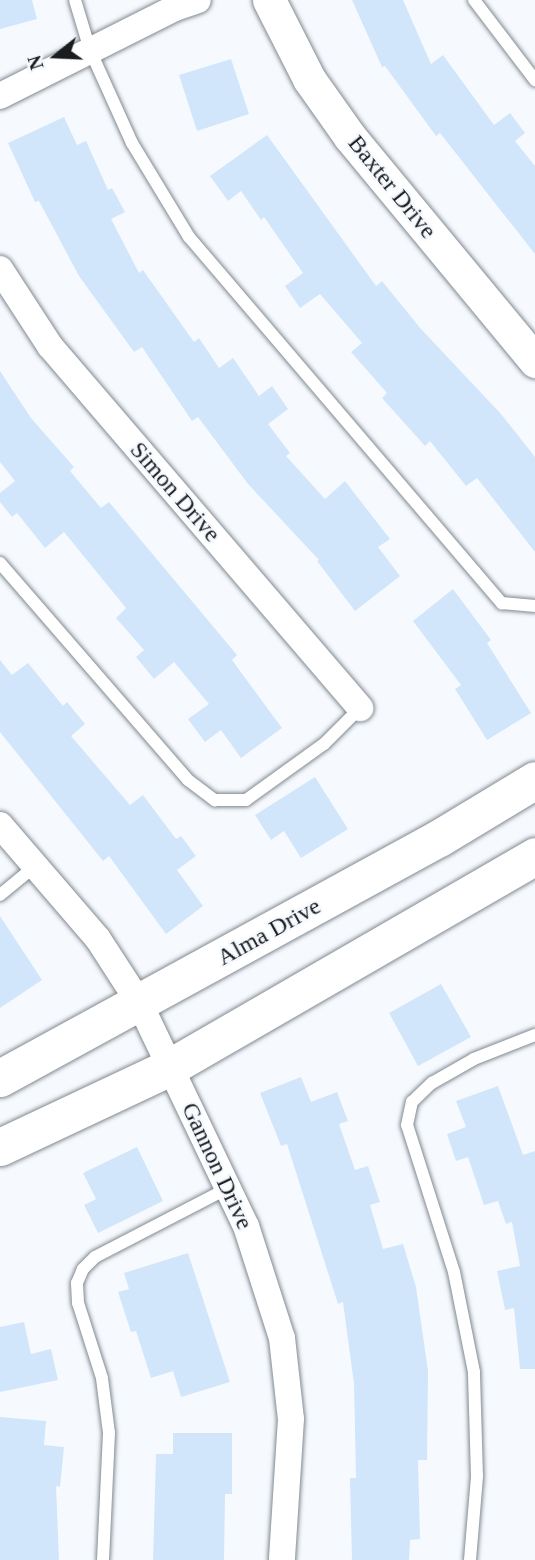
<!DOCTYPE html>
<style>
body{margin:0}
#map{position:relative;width:535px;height:1560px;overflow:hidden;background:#f6fafe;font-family:"Times New Roman",serif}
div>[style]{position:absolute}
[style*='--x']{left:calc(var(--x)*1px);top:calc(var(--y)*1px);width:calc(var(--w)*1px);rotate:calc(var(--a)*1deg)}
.building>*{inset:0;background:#d1e6fb}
.roads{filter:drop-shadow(0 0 2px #818991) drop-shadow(0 0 2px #818991)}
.service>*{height:12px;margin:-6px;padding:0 6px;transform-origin:6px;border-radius:6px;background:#fff}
.minor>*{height:26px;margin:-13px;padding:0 13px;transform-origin:13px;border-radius:13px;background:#fff}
.tertiary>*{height:33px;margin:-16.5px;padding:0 16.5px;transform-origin:16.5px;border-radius:16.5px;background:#fff}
.secondary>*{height:37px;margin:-18.5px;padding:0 18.5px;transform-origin:18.5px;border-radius:18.5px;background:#fff}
span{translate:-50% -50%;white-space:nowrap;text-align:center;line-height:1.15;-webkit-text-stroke:5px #f6fafe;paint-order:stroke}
.street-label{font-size:24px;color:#191d20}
.north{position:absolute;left:21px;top:21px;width:70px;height:70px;-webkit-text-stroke:5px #f6fafe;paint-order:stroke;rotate:252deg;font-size:19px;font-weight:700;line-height:28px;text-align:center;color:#191d20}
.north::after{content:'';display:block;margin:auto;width:24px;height:32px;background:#191d20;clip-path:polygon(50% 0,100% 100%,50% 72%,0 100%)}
</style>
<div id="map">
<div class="building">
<div style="clip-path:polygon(0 0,32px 0,37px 19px,0 29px)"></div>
<div style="clip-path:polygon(352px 0,403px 0,431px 64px,443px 55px,494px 125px,510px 113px,525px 133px,515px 141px,535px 166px,535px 254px,440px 133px,436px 136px,385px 66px,382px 67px)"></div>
<div style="clip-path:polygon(231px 59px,249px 114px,197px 131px,179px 75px)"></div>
<div style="clip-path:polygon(64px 117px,77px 145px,86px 141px,108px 190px,112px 188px,125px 212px,111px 219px,139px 273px,143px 270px,194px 342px,199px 338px,219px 368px,233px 358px,259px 396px,272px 386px,288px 409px,268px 424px,290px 453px,286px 456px,325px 499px,345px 481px,390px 539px,378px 547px,400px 576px,355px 611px,317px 561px,319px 560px,248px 484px,198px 417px,192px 421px,142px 347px,134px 352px,79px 276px,39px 201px,35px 202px,8px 143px)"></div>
<div style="clip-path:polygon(267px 135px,376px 286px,382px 281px,421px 329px,501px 414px,535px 457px,535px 552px,477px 478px,466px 486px,430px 441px,425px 446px,382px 398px,387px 393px,351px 352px,362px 343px,320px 294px,300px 308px,285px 286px,303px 273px,264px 217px,261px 220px,241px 191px,228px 201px,210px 176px)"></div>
<div style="clip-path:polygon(0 371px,31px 418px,74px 467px,70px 471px,101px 508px,109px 502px,237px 655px,232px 660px,282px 728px,241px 758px,221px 730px,205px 742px,188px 719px,209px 704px,174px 662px,154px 679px,136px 657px,144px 650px,116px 618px,126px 608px,64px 532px,45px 548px,17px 513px,12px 517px,0 502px,0 493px,15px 481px,0 462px)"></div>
<div style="clip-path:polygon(453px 589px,491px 640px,487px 643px,531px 713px,487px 740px,455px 689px,461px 685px,413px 621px)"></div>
<div style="clip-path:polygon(0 660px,12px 675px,28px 663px,63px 706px,67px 702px,85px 724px,71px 736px,130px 805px,143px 795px,176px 839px,181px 836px,196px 856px,177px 870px,203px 906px,166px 934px,109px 856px,103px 861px,0 732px)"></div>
<div style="clip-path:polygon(315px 777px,348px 829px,301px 858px,284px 831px,271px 840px,255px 815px)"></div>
<div style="clip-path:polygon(0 916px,42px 980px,0 1008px)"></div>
<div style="clip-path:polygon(441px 984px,471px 1037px,418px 1066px,389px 1013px)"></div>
<div style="clip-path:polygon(301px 1077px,311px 1102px,337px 1092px,348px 1121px,339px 1124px,355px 1170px,368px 1166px,380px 1202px,370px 1205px,383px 1249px,403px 1244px,416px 1287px,428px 1371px,427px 1460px,418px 1460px,420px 1539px,410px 1540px,409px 1560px,352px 1560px,350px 1478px,356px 1478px,354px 1384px,343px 1302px,338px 1304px,287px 1144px,281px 1146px,260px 1093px)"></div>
<div style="clip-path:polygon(498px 1086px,523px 1155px,535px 1151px,535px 1369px,520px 1369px,514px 1308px,505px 1310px,497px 1271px,520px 1266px,512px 1222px,506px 1224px,498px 1201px,484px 1205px,468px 1157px,456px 1161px,447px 1134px,466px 1127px,456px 1101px)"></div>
<div style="clip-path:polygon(137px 1147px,163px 1201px,98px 1233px,84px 1205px,96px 1199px,83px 1173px)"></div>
<div style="clip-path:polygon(188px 1253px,230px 1382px,181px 1397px,173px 1371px,151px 1378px,136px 1331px,131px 1332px,118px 1292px,129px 1289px,124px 1273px)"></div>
<div style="clip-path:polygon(24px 1322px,31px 1354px,51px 1349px,58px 1380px,0 1392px,0 1327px)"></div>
<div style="clip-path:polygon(0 1417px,46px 1421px,44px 1445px,64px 1447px,60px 1487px,56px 1486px,59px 1560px,0 1560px)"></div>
<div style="clip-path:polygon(173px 1433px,232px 1433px,232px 1494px,225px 1494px,224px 1560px,153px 1560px,156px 1454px,173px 1454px)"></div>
</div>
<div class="roads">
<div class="service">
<div style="--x:75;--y:0;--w:52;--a:73.3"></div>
<div style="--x:90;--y:50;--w:102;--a:65.7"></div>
<div style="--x:132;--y:143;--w:110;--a:58.8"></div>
<div style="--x:189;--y:237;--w:482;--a:49.5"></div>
<div style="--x:502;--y:603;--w:33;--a:5"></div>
<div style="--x:474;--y:0;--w:101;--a:52.7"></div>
<div style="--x:0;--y:563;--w:287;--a:49.1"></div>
<div style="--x:188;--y:780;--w:34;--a:37"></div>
<div style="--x:215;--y:800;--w:31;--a:0"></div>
<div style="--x:246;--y:800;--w:96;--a:-35.7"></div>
<div style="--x:324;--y:744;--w:51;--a:-45"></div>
<div style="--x:0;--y:895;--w:45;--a:-39.6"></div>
<div style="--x:103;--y:1560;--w:127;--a:-87.3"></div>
<div style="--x:109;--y:1433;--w:55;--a:-97.3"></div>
<div style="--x:102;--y:1378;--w:79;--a:-107.7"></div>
<div style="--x:78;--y:1303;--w:20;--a:-93"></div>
<div style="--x:77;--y:1283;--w:15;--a:-67"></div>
<div style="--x:83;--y:1269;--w:17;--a:-45"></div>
<div style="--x:95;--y:1257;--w:150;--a:-27.4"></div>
<div style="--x:470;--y:1560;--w:84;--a:-85.2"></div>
<div style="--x:477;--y:1476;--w:104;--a:-91.7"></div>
<div style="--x:474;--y:1372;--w:102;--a:-101.3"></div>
<div style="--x:454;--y:1272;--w:154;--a:-107.7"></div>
<div style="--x:407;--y:1125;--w:24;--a:-78"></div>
<div style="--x:412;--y:1102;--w:28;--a:-44"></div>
<div style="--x:432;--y:1083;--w:48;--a:-29.7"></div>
<div style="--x:474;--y:1059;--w:66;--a:-21.5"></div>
</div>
<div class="minor">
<div style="--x:0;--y:96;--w:196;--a:-26.7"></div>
<div style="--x:175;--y:8;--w:24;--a:-19"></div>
<div style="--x:0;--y:269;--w:92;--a:57"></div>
<div style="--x:50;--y:346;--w:477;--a:49.4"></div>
<div style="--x:0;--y:825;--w:150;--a:49.3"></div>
<div style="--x:98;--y:939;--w:77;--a:57.1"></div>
<div style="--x:140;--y:1004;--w:246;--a:64.5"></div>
<div style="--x:246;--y:1226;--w:118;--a:72.2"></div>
<div style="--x:282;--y:1338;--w:81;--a:83.7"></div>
<div style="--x:291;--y:1419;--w:141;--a:93.7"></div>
</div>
<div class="tertiary">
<div style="--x:269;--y:0;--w:89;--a:63.1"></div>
<div style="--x:309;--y:79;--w:71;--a:54.7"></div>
<div style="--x:350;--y:137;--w:291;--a:50.4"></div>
</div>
<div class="secondary">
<div style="--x:0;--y:1078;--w:500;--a:-28.67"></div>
<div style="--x:439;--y:838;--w:112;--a:-31.1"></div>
<div style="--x:0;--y:1147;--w:188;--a:-25.2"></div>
<div style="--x:170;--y:1067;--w:422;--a:-30"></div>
</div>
</div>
<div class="street-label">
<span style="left:392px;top:187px;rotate:51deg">Baxter Drive</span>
<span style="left:175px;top:492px;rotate:49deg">Simon Drive</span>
<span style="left:269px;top:932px;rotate:-29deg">Alma Drive</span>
<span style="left:217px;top:1166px;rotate:65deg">Gannon Drive</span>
</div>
<div class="north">N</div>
</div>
